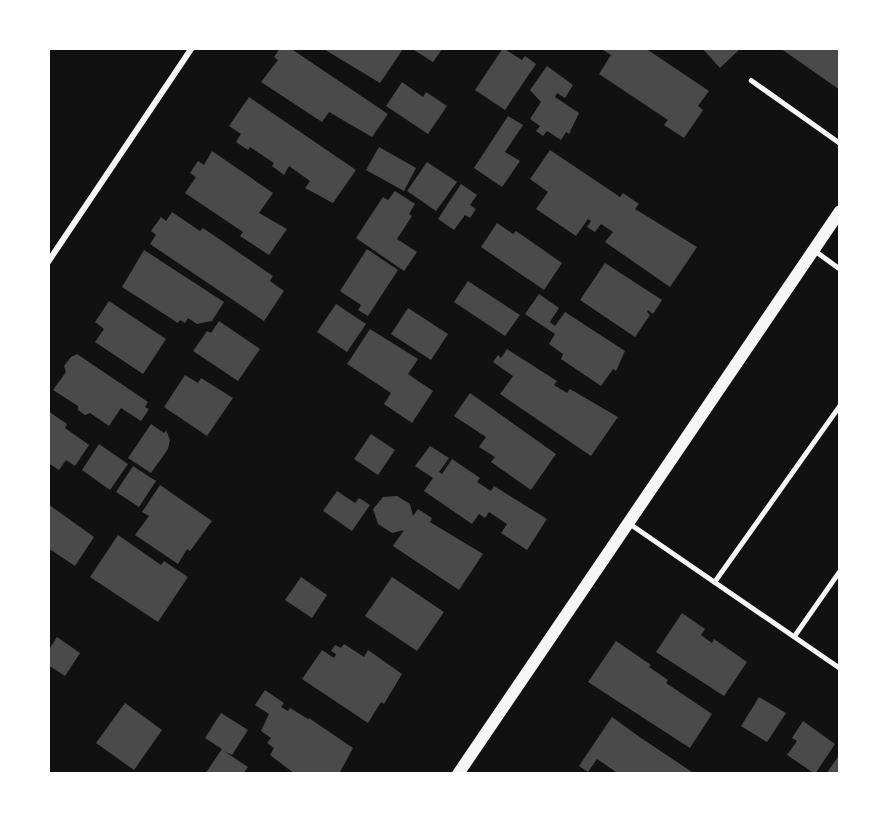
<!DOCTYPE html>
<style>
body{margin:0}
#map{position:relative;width:888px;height:822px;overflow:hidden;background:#111;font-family:"Noto Sans",sans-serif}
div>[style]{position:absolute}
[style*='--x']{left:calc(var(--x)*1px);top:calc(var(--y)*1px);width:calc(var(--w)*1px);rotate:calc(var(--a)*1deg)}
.building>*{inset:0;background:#4a4a4a}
.service>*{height:4.5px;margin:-2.25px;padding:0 2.25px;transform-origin:2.25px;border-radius:2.25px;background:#f5f5f5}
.minor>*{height:6px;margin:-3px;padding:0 3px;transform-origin:3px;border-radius:3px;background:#f5f5f5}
.secondary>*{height:12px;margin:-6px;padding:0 6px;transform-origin:6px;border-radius:6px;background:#f5f5f5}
span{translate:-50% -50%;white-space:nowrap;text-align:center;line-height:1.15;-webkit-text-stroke:5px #fff;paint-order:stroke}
.frame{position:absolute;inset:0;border:50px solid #fff;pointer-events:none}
</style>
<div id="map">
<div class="building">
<div style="clip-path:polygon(280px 48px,290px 48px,388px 114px,372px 137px,329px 112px,322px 122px,261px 82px,278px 60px,274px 57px)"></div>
<div style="clip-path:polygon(322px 48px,401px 48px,403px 49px,380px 83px)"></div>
<div style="clip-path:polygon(411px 48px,443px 48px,433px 62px)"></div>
<div style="clip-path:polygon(503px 48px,522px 60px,525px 56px,536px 64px,505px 110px,475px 90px)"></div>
<div style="clip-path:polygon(600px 48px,645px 48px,709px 91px,698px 106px,703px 110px,684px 138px,664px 125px,668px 120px,599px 74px,611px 55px)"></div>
<div style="clip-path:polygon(702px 48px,741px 48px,720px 68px)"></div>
<div style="clip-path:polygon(780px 48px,840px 48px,840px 89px,837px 88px)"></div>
<div style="clip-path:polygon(547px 66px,573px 85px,565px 98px,557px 93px,555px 97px,579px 113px,569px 134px,566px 132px,561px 140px,547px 131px,543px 136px,536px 131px,540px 126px,530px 119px,541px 102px,530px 90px)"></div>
<div style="clip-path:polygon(402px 82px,423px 97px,426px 92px,447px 106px,428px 134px,386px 106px)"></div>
<div style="clip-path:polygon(249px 97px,356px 170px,333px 203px,305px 188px,310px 181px,289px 166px,284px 175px,272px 166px,274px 163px,250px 147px,248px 150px,236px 142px,241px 134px,229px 126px)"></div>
<div style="clip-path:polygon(508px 116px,523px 125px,505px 152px,520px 161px,502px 187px,474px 168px)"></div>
<div style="clip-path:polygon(379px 147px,416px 168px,404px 191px,366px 170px)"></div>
<div style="clip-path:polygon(550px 150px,620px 197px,623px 193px,639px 204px,635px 209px,697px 247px,670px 287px,605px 242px,613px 232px,601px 224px,595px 232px,587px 227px,591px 221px,588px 219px,576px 236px,536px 209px,548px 192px,530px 179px)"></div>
<div style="clip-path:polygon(212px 151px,273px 193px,259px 213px,287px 229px,269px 255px,240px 236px,243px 232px,185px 193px,196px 177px,190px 173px,198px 161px,204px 165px)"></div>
<div style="clip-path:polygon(427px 162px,457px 182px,436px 211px,407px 191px)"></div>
<div style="clip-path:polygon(461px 184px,477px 195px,470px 205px,476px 209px,470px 218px,465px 215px,454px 230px,438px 219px)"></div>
<div style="clip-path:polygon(395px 191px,415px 204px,409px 214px,412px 216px,397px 239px,417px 252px,404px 271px,356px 238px,383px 197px,388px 200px)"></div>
<div style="clip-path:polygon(172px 212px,200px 231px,203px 228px,273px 276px,270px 281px,284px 291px,264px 321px,150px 244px,156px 235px,151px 231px,161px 217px,166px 221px)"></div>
<div style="clip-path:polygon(497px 223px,513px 234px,516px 231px,562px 263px,544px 290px,481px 247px)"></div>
<div style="clip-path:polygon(367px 249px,398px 270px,368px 316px,358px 310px,361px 305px,340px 291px)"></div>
<div style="clip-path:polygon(144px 250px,224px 302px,212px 321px,197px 324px,188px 318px,185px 323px,180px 320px,178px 323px,122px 287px)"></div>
<div style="clip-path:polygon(605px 263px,662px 300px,653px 314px,648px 310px,647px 312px,650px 315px,635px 337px,580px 300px)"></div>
<div style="clip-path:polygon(468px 281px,520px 315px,505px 336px,454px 302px)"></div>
<div style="clip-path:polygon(539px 294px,559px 308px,550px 322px,555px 326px,565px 312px,625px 351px,616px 371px,613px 369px,601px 386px,561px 359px,563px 354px,549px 344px,555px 334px,525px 314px)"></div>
<div style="clip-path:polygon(109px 301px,166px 339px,143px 374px,95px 342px,104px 329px,95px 322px)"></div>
<div style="clip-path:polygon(336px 304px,366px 324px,347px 352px,317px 332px)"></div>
<div style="clip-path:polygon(408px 308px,448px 334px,431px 360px,391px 334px)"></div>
<div style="clip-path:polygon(219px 321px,260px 349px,238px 381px,193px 351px,207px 331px,211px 333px)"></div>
<div style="clip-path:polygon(370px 329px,418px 359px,408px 374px,433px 391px,412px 423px,384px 404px,391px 393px,347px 364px)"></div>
<div style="clip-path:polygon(507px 349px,557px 381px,554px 385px,567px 393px,570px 389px,618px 417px,591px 456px,500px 394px,513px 376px,493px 362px,498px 355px,501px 358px)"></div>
<div style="clip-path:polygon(77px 354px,148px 402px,145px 407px,149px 409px,141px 421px,121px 408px,109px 426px,90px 413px,85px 415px,78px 410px,78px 406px,53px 390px,66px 372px,64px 366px,71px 357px)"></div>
<div style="clip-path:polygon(185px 375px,198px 383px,201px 378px,233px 398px,207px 436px,164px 407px)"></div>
<div style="clip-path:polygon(470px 393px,556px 454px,531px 490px,491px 462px,495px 457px,479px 447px,486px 437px,454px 416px)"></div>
<div style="clip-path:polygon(48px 411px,67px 424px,65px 428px,89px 445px,75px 466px,66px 460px,59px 470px,48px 463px)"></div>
<div style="clip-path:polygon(151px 424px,164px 433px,166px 430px,170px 440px,168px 449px,151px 473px,128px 458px)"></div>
<div style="clip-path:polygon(371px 434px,395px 450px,378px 475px,354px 459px)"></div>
<div style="clip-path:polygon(99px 444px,128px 464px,110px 490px,82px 470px)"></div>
<div style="clip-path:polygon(430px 446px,449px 458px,439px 472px,442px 474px,452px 459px,480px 478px,477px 482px,491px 491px,494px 486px,547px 519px,527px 550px,501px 533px,507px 524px,489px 512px,485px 518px,479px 514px,472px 524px,424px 491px,433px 478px,415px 466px)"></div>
<div style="clip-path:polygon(133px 466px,156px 481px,139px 507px,116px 492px)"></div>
<div style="clip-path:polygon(160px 485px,212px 521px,190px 551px,187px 549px,178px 564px,135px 535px,149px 516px,142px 512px)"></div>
<div style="clip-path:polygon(337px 491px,355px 503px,359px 498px,370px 505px,352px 531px,323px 511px)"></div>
<div style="clip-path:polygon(397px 496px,410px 504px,413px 516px,418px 509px,432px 518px,430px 522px,483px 554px,459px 590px,393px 546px,404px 530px,392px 533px,378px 524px,373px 509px,383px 497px)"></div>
<div style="clip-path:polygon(48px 504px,94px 537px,75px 566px,48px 548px)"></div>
<div style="clip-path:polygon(118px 535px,161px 565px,164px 561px,188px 577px,158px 622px,90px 577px)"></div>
<div style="clip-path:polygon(301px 577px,327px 595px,312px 618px,285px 600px)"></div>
<div style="clip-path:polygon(392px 577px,444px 612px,417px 651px,365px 616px)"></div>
<div style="clip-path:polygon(682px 613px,705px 629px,701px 635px,712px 643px,714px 639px,747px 662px,724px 696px,656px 652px)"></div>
<div style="clip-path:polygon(57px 637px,80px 653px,65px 676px,48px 665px,48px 651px)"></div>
<div style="clip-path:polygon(616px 641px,651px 665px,649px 667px,668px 680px,666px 683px,712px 714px,690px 748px,588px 682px)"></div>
<div style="clip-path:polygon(344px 644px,364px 657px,368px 650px,402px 674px,384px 704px,381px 702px,368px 723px,302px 679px,322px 650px,334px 658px,336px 654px,331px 651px,335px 645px,341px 648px)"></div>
<div style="clip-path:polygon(265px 690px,284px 703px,281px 707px,288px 711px,290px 708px,308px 719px,309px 718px,353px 748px,339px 774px,295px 774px,270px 755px,274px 748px,267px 743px,271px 738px,261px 731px,269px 714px,255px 705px)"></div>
<div style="clip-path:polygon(759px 697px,786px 713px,767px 742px,741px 726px)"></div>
<div style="clip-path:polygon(125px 703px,162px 730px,134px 770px,96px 743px)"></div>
<div style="clip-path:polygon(221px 713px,248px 730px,232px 755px,224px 751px,248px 767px,243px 774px,205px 774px,222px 749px,205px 738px)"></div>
<div style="clip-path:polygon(612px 717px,641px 738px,695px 774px,619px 774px,597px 759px,588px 772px,579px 766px)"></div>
<div style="clip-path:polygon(803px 721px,835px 744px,815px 774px,787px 755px,797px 741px,792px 738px)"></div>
<div style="clip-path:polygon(840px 754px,840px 774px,826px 774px)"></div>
</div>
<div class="service">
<div style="--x:751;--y:80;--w:109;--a:35.3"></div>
<div style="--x:814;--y:250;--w:32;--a:36"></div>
<div style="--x:629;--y:523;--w:256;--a:34.5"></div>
<div style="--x:714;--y:582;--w:217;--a:-54.6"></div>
<div style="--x:794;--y:636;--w:80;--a:-55.1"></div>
</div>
<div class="minor">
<div style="--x:48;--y:262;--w:258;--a:-56.1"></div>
</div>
<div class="secondary">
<div style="--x:458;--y:774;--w:680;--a:-55.84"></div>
</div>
<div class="frame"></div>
</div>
